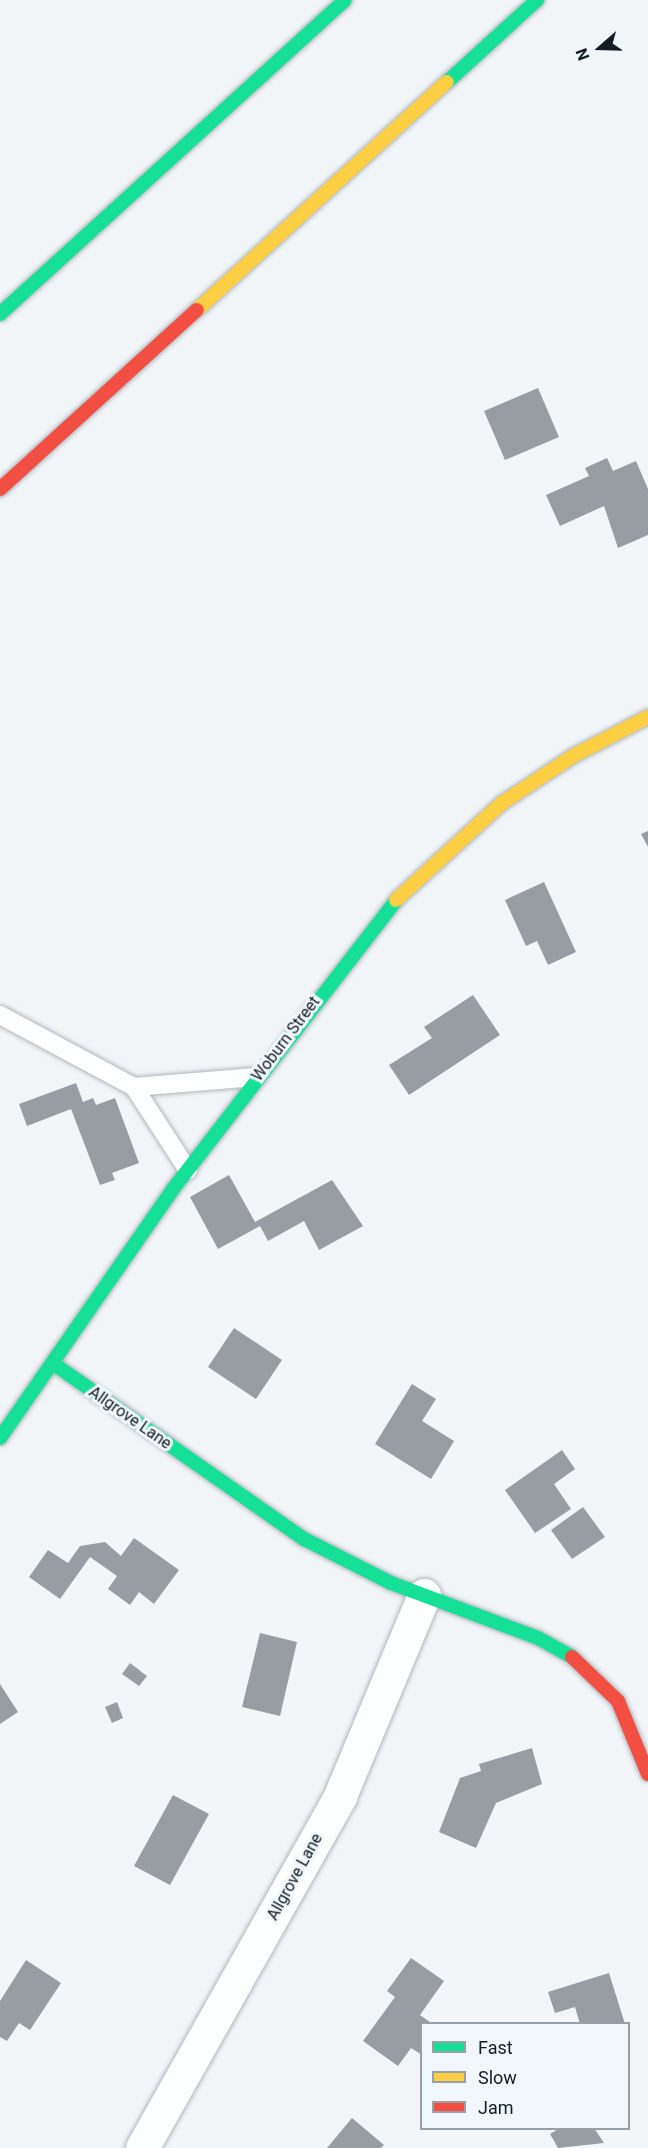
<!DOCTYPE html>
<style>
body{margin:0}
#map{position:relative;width:648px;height:2148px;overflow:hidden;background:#f3f6f9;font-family:Roboto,sans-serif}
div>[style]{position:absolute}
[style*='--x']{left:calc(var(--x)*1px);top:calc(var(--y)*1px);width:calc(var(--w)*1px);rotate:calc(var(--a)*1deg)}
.building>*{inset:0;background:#979da2}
.roads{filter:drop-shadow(0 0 2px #b0b6bb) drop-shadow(0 0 2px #b0b6bb)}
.lane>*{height:18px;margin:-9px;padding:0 9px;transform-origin:9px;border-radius:9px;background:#fdfefe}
.street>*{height:33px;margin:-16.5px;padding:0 16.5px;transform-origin:16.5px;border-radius:16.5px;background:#fdfefe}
.fast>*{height:14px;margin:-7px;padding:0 7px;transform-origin:7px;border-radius:7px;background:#16e098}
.slow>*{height:14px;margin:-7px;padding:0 7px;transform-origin:7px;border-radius:7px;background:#ffcf43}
.jam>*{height:14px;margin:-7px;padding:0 7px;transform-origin:7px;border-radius:7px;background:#f24e42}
span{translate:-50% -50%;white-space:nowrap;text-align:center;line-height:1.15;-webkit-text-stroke:6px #f1f7fb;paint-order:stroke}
.street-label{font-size:16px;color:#131d24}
.legend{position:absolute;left:420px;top:2022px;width:210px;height:108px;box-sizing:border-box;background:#f1f7fb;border:2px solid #98a0a5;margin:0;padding:8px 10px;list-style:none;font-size:18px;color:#131d24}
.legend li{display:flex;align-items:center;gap:12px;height:30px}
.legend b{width:30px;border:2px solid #98a0a5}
.north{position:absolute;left:570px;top:18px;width:60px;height:60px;-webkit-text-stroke:4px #f1f7fb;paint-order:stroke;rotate:250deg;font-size:16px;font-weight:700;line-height:24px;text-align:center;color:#131d24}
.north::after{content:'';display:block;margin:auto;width:21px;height:27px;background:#131d24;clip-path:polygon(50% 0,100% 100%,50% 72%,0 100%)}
</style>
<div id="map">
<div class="building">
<div style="clip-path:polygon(538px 388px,559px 437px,505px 460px,484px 411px)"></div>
<div style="clip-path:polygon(607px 458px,613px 471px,636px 461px,648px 489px,648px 535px,618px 548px,604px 506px,560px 526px,546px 495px,589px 476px,585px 468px)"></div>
<div style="clip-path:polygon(648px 831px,648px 847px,641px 834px)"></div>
<div style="clip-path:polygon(544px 882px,576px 952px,548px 965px,537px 941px,526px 946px,505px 900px)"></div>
<div style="clip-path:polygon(473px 995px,500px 1035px,409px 1095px,389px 1065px,432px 1038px,424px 1027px)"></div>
<div style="clip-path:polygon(76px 1083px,83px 1102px,93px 1098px,96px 1105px,115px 1098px,139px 1163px,112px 1173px,115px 1180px,100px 1185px,71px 1109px,27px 1126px,19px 1104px)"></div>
<div style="clip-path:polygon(229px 1175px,255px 1222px,332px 1180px,363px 1226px,319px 1250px,304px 1221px,268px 1241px,260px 1226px,218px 1249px,190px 1197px)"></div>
<div style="clip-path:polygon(234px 1328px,282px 1360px,256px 1399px,208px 1367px)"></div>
<div style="clip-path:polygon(412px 1384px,436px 1399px,422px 1421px,454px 1441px,431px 1479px,375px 1444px)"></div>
<div style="clip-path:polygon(562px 1450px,575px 1469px,554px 1484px,571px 1509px,535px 1533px,505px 1490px)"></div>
<div style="clip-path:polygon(583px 1507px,605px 1537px,572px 1559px,551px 1530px)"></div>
<div style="clip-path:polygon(134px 1538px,179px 1570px,154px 1604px,139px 1592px,130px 1605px,108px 1589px,117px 1576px,90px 1557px,60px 1599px,29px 1577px,48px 1550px,68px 1563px,80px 1546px,105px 1542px,121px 1556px)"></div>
<div style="clip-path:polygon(260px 1633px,297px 1642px,280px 1716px,242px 1707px)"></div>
<div style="clip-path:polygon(130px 1663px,147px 1676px,139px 1686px,122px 1674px)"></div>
<div style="clip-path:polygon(0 1684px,18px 1712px,0 1724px)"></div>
<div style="clip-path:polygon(117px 1702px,123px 1718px,112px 1723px,105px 1707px)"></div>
<div style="clip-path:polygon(532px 1748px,542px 1784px,496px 1803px,476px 1848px,439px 1832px,460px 1778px,481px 1771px,479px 1764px)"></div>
<div style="clip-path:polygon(173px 1795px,209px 1814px,170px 1885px,134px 1866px)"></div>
<div style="clip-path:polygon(411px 1958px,444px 1981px,420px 2015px,430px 2022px,422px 2024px,422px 2055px,411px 2048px,398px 2066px,363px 2041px,395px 1997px,387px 1991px)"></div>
<div style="clip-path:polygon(26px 1960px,61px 1983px,30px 2030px,19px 2023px,7px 2041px,0 2037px,0 2001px)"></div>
<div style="clip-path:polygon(609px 1973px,625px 2024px,580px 2024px,575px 2007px,555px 2013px,548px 1992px)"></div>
<div style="clip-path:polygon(352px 2118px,384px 2145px,381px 2148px,327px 2148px)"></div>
<div style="clip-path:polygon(560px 2128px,594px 2128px,604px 2143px,558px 2148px,550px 2134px)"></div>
</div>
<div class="roads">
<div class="lane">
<div style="--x:0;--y:1015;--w:152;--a:28.2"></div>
<div style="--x:134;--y:1087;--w:122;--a:-4.7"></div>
<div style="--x:134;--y:1087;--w:99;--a:57"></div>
</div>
<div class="street">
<div style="--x:142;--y:2148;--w:404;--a:-60.6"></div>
<div style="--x:340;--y:1796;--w:218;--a:-67.3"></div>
</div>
<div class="fast">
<div style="--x:447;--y:82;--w:122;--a:-42.3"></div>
<div style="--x:0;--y:314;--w:466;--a:-42.3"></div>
<div style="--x:54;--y:1364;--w:305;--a:35"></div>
<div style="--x:304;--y:1539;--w:97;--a:26.8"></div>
<div style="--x:391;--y:1583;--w:157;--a:20.5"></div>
<div style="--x:538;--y:1638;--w:39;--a:29"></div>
<div style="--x:0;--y:1438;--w:303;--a:-55.2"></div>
<div style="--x:173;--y:1189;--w:365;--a:-52.3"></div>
</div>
<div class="slow">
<div style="--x:197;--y:310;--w:338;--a:-42.4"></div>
<div style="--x:396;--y:900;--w:144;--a:-42.5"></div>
<div style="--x:502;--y:803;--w:85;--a:-33.5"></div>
<div style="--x:573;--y:756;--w:85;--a:-27.5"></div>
</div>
<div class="jam">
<div style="--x:0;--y:489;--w:266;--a:-42.3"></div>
<div style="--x:572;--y:1657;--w:64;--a:43.7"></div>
<div style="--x:618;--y:1701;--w:79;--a:67.7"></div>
</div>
</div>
<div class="street-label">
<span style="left:286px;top:1039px;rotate:-53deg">Woburn Street</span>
<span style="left:130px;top:1418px;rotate:35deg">Allgrove Lane</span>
<span style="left:295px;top:1877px;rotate:-61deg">Allgrove Lane</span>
</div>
<ul class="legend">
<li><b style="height:8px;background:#16e098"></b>Fast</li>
<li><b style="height:8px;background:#ffcf43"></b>Slow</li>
<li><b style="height:8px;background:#f24e42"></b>Jam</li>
</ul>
<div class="north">N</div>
</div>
